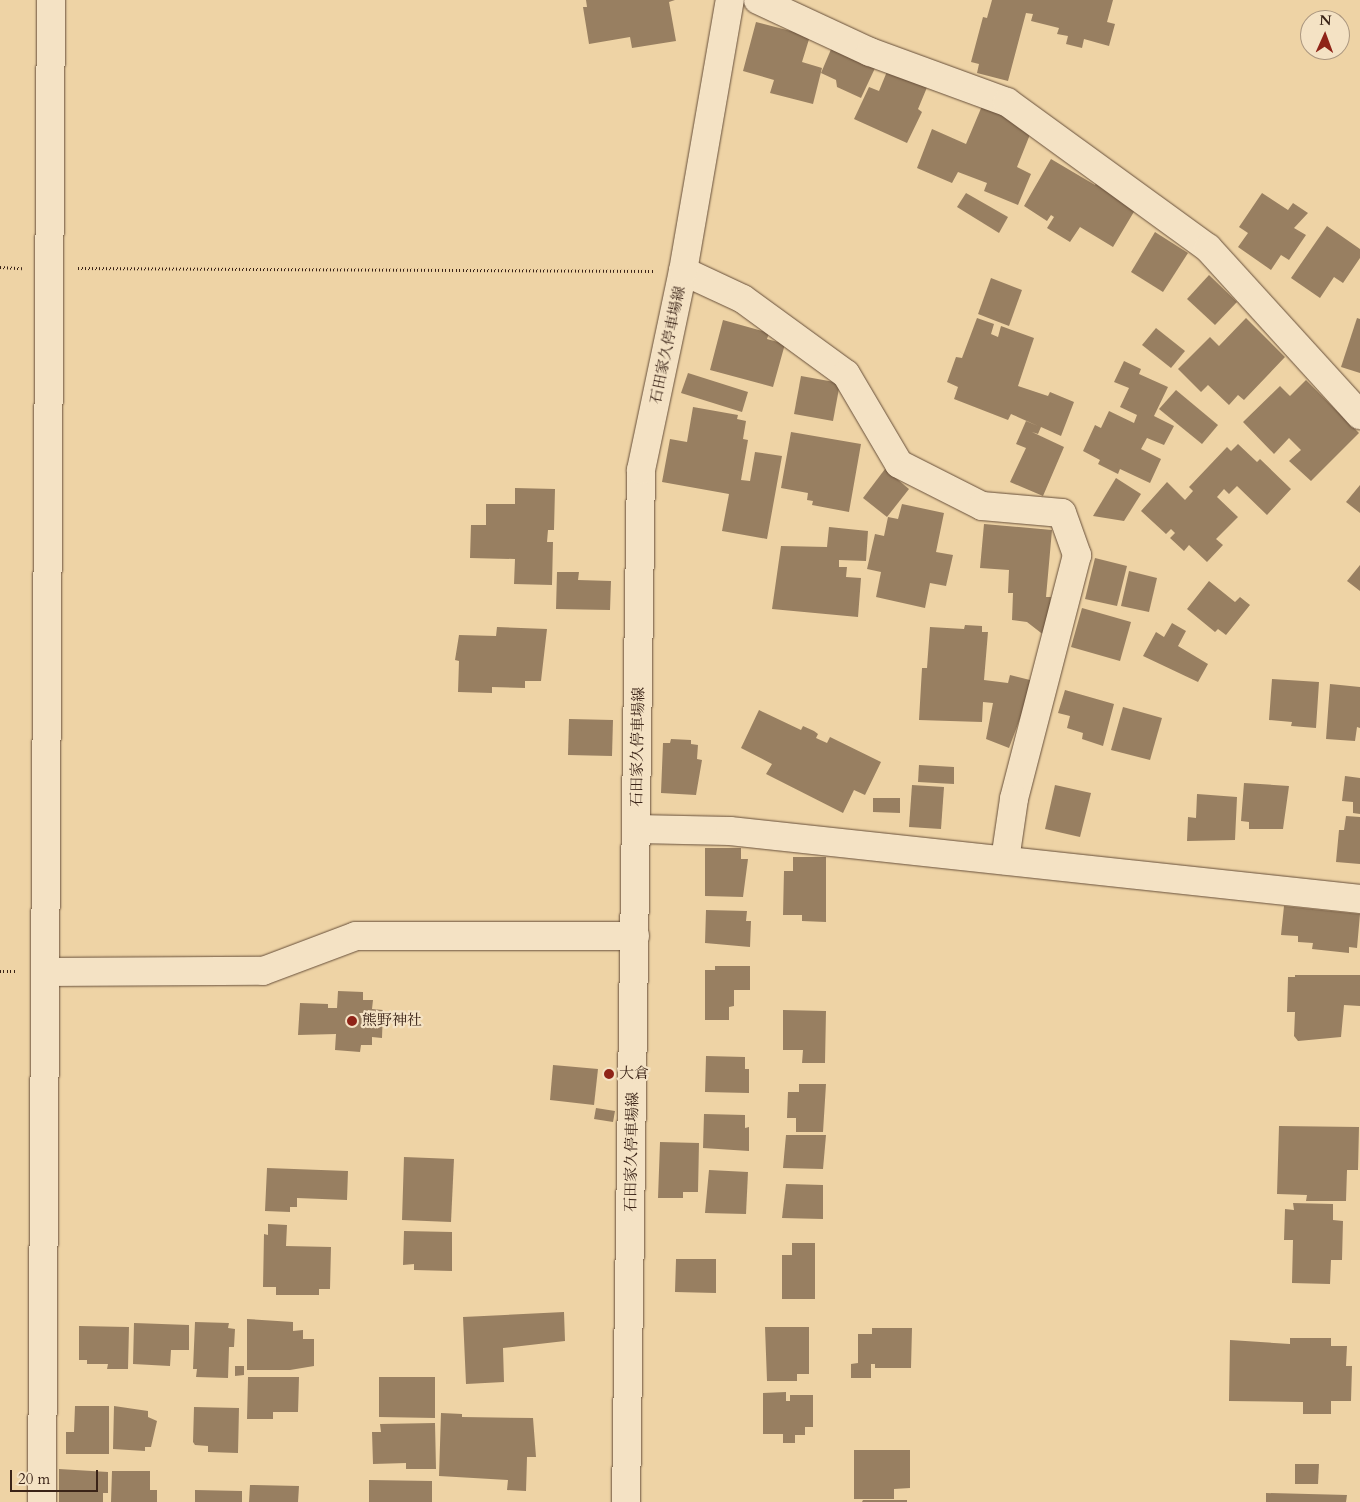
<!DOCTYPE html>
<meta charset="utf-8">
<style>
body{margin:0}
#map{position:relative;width:1360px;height:1502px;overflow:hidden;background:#eed3a5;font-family:Cardo,"Noto Serif JP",serif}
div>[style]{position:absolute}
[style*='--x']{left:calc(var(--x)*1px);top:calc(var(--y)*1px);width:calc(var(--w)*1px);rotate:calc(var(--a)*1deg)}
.building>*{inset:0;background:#987f61}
.path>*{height:3px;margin-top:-1.5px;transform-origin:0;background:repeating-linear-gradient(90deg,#3a2317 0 1px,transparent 0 3.5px)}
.roads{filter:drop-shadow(0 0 1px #674f3a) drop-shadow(0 0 1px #674f3a)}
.street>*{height:28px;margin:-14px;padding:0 14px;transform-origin:14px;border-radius:14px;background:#f4e2c4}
.secondary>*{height:28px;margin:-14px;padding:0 14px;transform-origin:14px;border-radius:14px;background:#f4e2c4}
.dots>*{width:14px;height:14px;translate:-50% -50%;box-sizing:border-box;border:2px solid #f4e2c4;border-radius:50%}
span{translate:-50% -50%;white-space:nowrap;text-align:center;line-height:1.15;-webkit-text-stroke:4.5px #f4e2c4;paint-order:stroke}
.street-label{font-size:15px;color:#3a2317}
.poi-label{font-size:15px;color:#3a2317}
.left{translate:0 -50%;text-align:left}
.north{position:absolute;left:1300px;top:10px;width:50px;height:50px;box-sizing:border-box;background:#f4e2c4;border:1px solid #aa967f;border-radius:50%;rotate:2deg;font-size:14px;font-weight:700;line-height:20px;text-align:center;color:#3a2317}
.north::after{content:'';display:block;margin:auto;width:18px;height:22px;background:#8f2418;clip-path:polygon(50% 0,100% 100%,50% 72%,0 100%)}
.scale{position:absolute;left:10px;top:1470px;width:88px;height:22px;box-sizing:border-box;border:2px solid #3a2317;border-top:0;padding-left:6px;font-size:15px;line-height:18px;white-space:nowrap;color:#3a2317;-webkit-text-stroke:4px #f4e2c4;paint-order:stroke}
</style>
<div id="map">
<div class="building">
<div style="clip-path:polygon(586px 0,675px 0,669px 2px,676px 41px,632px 48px,630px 37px,589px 44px,583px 7px,587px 7px)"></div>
<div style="clip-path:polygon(992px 0,1113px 0,1107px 22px,1115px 24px,1109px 46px,1084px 39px,1082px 48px,1066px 44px,1068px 36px,1057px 34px,1059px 28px,1031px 21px,1033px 14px,1026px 13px,1008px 81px,977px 73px,979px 64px,971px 62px,983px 17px,987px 18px)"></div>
<div style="clip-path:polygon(756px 22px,810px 36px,802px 62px,822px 68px,813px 104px,770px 93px,774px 80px,743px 71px)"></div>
<div style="clip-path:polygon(832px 47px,876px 66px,861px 98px,837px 87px,836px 80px,821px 73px)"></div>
<div style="clip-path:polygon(888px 69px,928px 85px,918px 109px,922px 112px,907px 143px,854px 119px,869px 87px,879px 91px)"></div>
<div style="clip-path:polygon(982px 106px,1033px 127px,1017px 167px,1031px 174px,1018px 205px,984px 191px,987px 183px,958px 172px,952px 183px,917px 168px,932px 129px,966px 144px)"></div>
<div style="clip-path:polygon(1051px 159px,1095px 185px,1098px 180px,1117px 192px,1115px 197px,1135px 210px,1113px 247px,1080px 227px,1070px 242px,1047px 228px,1054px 217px,1051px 215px,1047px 221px,1024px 206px)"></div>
<div style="clip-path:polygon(966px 193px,1008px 217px,999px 233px,957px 207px)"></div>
<div style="clip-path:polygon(1262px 193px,1288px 210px,1293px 203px,1308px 213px,1294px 228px,1306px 235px,1289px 260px,1281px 255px,1271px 270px,1238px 247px,1248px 233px,1239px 227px)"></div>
<div style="clip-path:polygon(1327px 226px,1360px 249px,1360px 258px,1343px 283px,1334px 277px,1320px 298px,1291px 278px)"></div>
<div style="clip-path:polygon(1155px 232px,1188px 253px,1163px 292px,1131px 272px)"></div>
<div style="clip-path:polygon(1209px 275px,1237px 302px,1215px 325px,1187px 299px)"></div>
<div style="clip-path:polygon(991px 278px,1022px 290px,1009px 326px,978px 314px)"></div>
<div style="clip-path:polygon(977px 318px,994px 324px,991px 334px,998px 337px,1001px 326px,1034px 338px,1018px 386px,1048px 396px,1050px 392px,1074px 402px,1061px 436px,1041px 427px,1038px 434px,1032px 432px,1064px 447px,1043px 496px,1010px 482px,1026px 448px,1016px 444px,1026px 421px,1038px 426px,1011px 414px,1008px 420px,954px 399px,958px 387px,947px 382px,956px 357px,962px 358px)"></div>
<div style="clip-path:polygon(1246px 318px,1285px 357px,1244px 400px,1238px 395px,1229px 405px,1208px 385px,1201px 392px,1178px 369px,1210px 337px,1219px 346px)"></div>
<div style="clip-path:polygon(1357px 318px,1360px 319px,1360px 373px,1341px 367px)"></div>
<div style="clip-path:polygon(723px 320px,769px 333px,767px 339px,785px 344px,773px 387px,710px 370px)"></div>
<div style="clip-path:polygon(1156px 328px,1185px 351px,1171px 368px,1142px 345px)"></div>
<div style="clip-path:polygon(1124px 361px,1141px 369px,1139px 374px,1168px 387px,1154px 416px,1174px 426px,1164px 445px,1147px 438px,1141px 449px,1161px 459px,1150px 483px,1120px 469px,1118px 474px,1098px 464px,1100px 460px,1083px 451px,1095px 425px,1101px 428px,1109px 411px,1134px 423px,1137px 415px,1120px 407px,1129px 388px,1114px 382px)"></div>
<div style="clip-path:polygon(688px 373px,748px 392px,742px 412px,681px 393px)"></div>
<div style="clip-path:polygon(801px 376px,840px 383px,833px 421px,794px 414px)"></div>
<div style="clip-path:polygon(1306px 380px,1359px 433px,1311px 481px,1289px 461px,1301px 450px,1289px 438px,1274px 454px,1243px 422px,1280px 386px,1290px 396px)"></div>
<div style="clip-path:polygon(1176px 390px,1218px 425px,1202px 444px,1159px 409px)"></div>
<div style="clip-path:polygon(693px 407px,738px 415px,737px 419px,746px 421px,743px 439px,748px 440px,741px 480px,750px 481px,755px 452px,782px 456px,767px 539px,722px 531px,729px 494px,662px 482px,670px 439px,687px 442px)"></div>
<div style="clip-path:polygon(791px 432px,861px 444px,849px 512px,812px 505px,813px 501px,807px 500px,808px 493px,781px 488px)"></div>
<div style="clip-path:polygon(1238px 444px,1257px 462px,1260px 459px,1291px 489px,1267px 515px,1237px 486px,1229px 494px,1224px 489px,1217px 497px,1238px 517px,1216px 539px,1223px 545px,1207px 562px,1189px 545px,1184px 551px,1170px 538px,1175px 533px,1171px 529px,1166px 534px,1141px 511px,1167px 482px,1185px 500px,1193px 491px,1189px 487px,1227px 447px,1231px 451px)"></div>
<div style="clip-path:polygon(885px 469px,909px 489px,887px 517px,863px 498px)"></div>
<div style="clip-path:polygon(1116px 478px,1141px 494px,1124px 521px,1093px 516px)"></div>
<div style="clip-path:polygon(1360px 485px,1360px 513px,1346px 502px)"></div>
<div style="clip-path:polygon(515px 488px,555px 489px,554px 530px,548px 530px,547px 542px,553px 542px,552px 585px,514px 584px,515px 559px,470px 558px,471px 525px,486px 525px,486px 504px,515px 504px)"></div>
<div style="clip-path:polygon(902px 504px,944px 513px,936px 552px,953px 555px,946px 586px,930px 583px,925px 608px,876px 597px,881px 572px,867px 569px,875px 534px,884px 536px,888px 517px,898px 519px)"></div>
<div style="clip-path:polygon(984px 524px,1052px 530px,1046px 597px,1051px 597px,1045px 636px,1027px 622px,1012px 620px,1013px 593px,1008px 593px,1009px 570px,980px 568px)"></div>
<div style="clip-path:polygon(829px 527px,868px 531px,866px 561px,839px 560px,839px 567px,847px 567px,846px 577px,861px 578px,858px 617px,772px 609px,781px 546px,827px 547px)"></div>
<div style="clip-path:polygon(1095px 558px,1127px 566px,1117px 606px,1085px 599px)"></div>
<div style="clip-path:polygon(1360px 565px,1360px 591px,1347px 581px)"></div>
<div style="clip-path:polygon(1129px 571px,1157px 578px,1149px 612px,1121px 606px)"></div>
<div style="clip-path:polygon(557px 572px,579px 572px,578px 580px,611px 581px,610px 610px,556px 609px)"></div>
<div style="clip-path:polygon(1209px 581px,1235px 602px,1240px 597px,1250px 605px,1226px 635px,1218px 629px,1215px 632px,1187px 609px)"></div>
<div style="clip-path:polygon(1082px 608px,1131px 622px,1120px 661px,1071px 647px)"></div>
<div style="clip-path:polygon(1172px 623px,1186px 631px,1178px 646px,1208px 664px,1198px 682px,1143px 656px,1156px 632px,1164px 637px)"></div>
<div style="clip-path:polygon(965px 625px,982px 626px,982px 632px,988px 632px,984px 680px,1008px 683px,1010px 675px,1034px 681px,1009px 748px,986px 739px,993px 703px,983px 702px,982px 722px,919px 720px,922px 668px,927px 668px,930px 627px,964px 629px)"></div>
<div style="clip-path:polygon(497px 627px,547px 629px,541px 681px,525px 681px,525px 688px,492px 687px,492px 693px,458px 692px,459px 661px,455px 660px,459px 635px,496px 636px)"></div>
<div style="clip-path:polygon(1272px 679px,1319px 682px,1316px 728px,1291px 726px,1292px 722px,1269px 720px)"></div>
<div style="clip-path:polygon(1330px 684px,1360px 687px,1360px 728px,1357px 727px,1355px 741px,1326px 739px)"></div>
<div style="clip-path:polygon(1065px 690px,1114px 704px,1103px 746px,1082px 739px,1083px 733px,1067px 728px,1070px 716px,1058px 713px)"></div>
<div style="clip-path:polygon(1123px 707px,1162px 718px,1150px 760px,1111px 750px)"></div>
<div style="clip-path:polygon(759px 710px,801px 730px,803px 726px,814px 731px,818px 734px,816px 738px,827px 743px,830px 737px,881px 762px,865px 795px,854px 790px,843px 813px,766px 774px,772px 764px,741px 748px)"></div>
<div style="clip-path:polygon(569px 719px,613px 720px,612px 756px,568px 755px)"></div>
<div style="clip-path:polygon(671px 739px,691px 740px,691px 744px,698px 745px,697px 759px,702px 760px,696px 795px,661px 793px,663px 743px,670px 743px)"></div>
<div style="clip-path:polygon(919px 765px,954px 767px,954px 784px,918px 782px)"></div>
<div style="clip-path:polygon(1345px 776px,1360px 778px,1360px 814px,1353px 813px,1353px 802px,1342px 801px)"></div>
<div style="clip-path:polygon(1244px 783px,1289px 786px,1283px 829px,1249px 829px,1249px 822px,1241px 821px)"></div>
<div style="clip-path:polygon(912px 785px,944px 787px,941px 829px,909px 827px)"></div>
<div style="clip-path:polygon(1055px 785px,1091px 793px,1080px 837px,1045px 829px)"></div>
<div style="clip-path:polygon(1197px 794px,1237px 797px,1235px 840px,1187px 841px,1188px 817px,1196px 818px)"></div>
<div style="clip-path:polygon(873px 798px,900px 798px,900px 813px,873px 812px)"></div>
<div style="clip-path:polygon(1346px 816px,1360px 817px,1360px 864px,1336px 862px,1339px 830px,1344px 830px)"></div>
<div style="clip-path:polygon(705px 848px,741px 848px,741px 859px,748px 859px,743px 897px,705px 896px)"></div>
<div style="clip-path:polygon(793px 857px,826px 857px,826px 922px,802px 921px,802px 915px,783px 915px,784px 871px,793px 871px)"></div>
<div style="clip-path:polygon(1284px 906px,1360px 914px,1357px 948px,1349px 947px,1349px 953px,1312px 949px,1313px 943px,1298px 942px,1298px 936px,1281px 935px)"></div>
<div style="clip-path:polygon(706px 910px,747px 911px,746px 921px,751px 921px,750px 947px,705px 943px)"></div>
<div style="clip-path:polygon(715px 966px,750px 966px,750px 990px,734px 990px,734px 1006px,729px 1007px,729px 1020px,705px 1020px,705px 970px,715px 970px)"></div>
<div style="clip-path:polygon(1295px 975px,1360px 975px,1360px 1006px,1344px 1005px,1341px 1037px,1298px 1041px,1294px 1036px,1295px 1012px,1287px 1012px,1288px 977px,1295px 977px)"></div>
<div style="clip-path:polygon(338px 991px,363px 992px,363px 1000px,373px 1000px,372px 1009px,383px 1010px,382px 1038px,372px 1037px,372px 1045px,361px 1045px,360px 1052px,335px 1050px,336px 1034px,298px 1035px,300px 1003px,328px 1004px,328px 1008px,337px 1008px)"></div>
<div style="clip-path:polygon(783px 1010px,826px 1011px,825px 1063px,802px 1063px,803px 1050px,783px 1050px)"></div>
<div style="clip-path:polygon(706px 1056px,745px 1057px,745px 1069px,749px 1069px,749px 1093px,705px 1092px)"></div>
<div style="clip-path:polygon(553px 1065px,598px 1069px,594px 1105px,550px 1100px)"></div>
<div style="clip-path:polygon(799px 1084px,826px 1084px,823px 1132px,796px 1132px,796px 1118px,787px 1118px,788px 1092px,799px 1092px)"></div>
<div style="clip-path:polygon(596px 1108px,615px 1111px,613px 1122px,594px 1119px)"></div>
<div style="clip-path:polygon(704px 1114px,745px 1115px,745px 1128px,749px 1127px,749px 1151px,703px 1148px)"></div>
<div style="clip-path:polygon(1279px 1126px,1359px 1127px,1358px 1170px,1347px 1170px,1346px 1201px,1306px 1201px,1307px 1195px,1277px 1194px)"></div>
<div style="clip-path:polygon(786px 1135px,826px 1135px,823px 1169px,783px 1168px)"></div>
<div style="clip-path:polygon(660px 1142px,699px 1143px,698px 1192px,683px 1192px,683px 1198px,658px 1198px)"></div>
<div style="clip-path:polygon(404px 1157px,454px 1159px,451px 1222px,402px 1220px)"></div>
<div style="clip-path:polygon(267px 1168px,348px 1171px,347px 1200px,297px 1198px,297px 1207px,290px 1207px,290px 1212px,265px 1211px)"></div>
<div style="clip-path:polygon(709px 1170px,748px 1172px,746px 1214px,705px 1213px)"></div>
<div style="clip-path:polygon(786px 1184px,823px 1185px,823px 1219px,782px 1218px)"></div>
<div style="clip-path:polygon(1293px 1203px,1333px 1204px,1333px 1220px,1343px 1221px,1342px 1260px,1331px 1260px,1330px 1284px,1292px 1283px,1293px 1240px,1284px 1240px,1285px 1209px,1294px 1210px)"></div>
<div style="clip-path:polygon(268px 1224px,287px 1225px,286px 1246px,331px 1247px,330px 1289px,319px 1289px,319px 1295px,276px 1295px,276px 1287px,263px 1287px,264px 1234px,268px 1235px)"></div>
<div style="clip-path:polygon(404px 1231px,452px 1232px,452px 1271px,414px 1270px,414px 1264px,403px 1265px)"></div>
<div style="clip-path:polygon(792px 1243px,815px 1243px,815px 1299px,782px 1299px,782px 1255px,792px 1255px)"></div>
<div style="clip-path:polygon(676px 1259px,716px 1259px,716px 1293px,675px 1292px)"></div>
<div style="clip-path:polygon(564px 1312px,565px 1341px,503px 1348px,504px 1382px,466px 1384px,463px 1317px)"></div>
<div style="clip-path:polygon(247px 1319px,293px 1322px,293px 1331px,303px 1330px,303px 1339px,314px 1339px,314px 1366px,290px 1370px,247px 1370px)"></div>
<div style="clip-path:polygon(195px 1322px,229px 1323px,228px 1328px,235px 1329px,234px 1347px,229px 1347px,228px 1378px,196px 1377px,197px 1369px,193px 1369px)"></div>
<div style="clip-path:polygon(134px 1323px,189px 1325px,189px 1350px,171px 1350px,170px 1366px,133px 1364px)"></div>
<div style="clip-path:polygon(79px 1326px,129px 1327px,128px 1369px,107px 1369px,108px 1364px,87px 1364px,87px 1360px,79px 1360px)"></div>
<div style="clip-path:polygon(765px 1327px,809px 1327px,809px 1374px,797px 1374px,797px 1381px,767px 1381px)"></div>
<div style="clip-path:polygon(872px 1328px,912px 1328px,911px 1368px,875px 1368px,875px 1364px,871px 1364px,871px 1378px,851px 1378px,851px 1364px,858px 1363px,858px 1334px,872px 1334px)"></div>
<div style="clip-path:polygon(1290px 1338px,1331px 1338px,1331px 1346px,1347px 1346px,1346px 1366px,1352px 1366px,1351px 1401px,1331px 1401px,1331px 1414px,1303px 1414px,1303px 1402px,1229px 1401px,1230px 1340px,1290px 1344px)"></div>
<div style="clip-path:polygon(235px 1366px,244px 1366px,244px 1375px,235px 1376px)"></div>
<div style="clip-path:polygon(248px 1377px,299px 1377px,298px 1412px,273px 1412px,273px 1419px,247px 1419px)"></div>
<div style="clip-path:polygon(379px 1377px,435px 1377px,435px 1418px,379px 1417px)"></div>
<div style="clip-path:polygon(786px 1392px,786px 1401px,790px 1401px,790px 1395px,813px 1395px,813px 1427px,805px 1427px,805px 1435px,795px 1435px,795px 1443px,783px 1443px,783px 1434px,763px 1434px,763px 1393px)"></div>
<div style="clip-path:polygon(75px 1406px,109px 1406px,109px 1454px,66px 1454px,66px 1432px,74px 1432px)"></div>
<div style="clip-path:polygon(114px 1406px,148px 1411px,148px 1417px,157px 1421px,151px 1447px,145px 1447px,145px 1451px,113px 1449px)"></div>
<div style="clip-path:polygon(194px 1407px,239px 1408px,238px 1453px,208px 1452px,208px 1446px,195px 1445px,193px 1442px)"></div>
<div style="clip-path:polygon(441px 1413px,462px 1414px,462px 1417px,533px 1418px,536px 1457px,527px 1457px,526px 1491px,507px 1490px,508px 1480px,439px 1476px)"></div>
<div style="clip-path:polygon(435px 1423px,436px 1469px,406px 1469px,406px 1463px,373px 1464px,372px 1432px,381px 1432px,380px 1424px)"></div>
<div style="clip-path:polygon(854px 1450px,910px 1450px,910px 1488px,894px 1489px,894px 1499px,854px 1499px)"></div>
<div style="clip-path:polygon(1295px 1464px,1319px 1464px,1318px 1484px,1295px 1484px)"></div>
<div style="clip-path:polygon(59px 1469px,108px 1472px,108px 1493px,103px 1493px,103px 1502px,59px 1502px)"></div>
<div style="clip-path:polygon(112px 1471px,150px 1471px,150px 1490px,157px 1490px,157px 1502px,111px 1502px)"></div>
<div style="clip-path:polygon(369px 1480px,432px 1481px,432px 1502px,369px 1502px)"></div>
<div style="clip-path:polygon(250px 1485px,299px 1486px,298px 1502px,249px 1502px)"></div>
<div style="clip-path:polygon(195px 1490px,242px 1491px,242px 1502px,195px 1502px)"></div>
<div style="clip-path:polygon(1266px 1493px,1347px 1495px,1346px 1502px,1266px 1502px)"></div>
<div style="clip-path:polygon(863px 1500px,907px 1500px,907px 1502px,862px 1502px)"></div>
</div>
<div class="path">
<div style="--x:0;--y:267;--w:22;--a:3"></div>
<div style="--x:78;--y:268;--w:576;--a:0.3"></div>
<div style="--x:0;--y:971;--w:17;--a:0"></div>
</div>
<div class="roads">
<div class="street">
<div style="--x:758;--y:0;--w:123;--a:24.9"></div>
<div style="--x:870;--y:52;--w:146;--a:20.1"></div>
<div style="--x:1007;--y:102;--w:248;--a:36"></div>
<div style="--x:1208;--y:248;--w:226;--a:47.7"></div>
<div style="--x:683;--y:271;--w:66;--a:25"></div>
<div style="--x:743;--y:299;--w:127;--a:36.1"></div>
<div style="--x:846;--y:374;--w:104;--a:59.5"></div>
<div style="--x:899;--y:464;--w:93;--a:26.8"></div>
<div style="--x:982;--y:506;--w:80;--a:5"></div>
<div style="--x:1062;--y:513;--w:45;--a:70.3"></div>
<div style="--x:1077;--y:555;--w:252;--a:104.5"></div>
<div style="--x:1014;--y:799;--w:62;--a:98.4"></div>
<div style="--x:637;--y:829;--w:93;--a:1.2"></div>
<div style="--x:730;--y:831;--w:634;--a:6.16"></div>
<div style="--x:45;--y:972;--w:218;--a:-0.3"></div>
<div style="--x:263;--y:971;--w:99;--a:-20.6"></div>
<div style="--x:356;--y:936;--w:279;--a:0"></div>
<div style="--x:42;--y:1502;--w:1502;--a:-89.66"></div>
</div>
<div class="secondary">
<div style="--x:626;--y:1502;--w:1032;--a:-89.17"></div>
<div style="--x:641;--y:470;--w:203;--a:-78.1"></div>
<div style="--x:683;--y:271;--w:275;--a:-80.2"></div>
</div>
</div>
<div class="dots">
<div style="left:352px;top:1021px;background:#8f2418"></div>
<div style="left:609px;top:1074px;background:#8f2418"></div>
</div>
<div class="street-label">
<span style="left:668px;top:345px;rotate:-78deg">石田家久停車場線</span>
<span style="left:638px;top:747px;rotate:-89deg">石田家久停車場線</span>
<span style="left:632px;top:1152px;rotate:-89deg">石田家久停車場線</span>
</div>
<div class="poi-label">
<span class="left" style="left:362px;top:1021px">熊野神社</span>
<span class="left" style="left:619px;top:1074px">大倉</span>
</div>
<div class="north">N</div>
<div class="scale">20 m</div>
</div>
